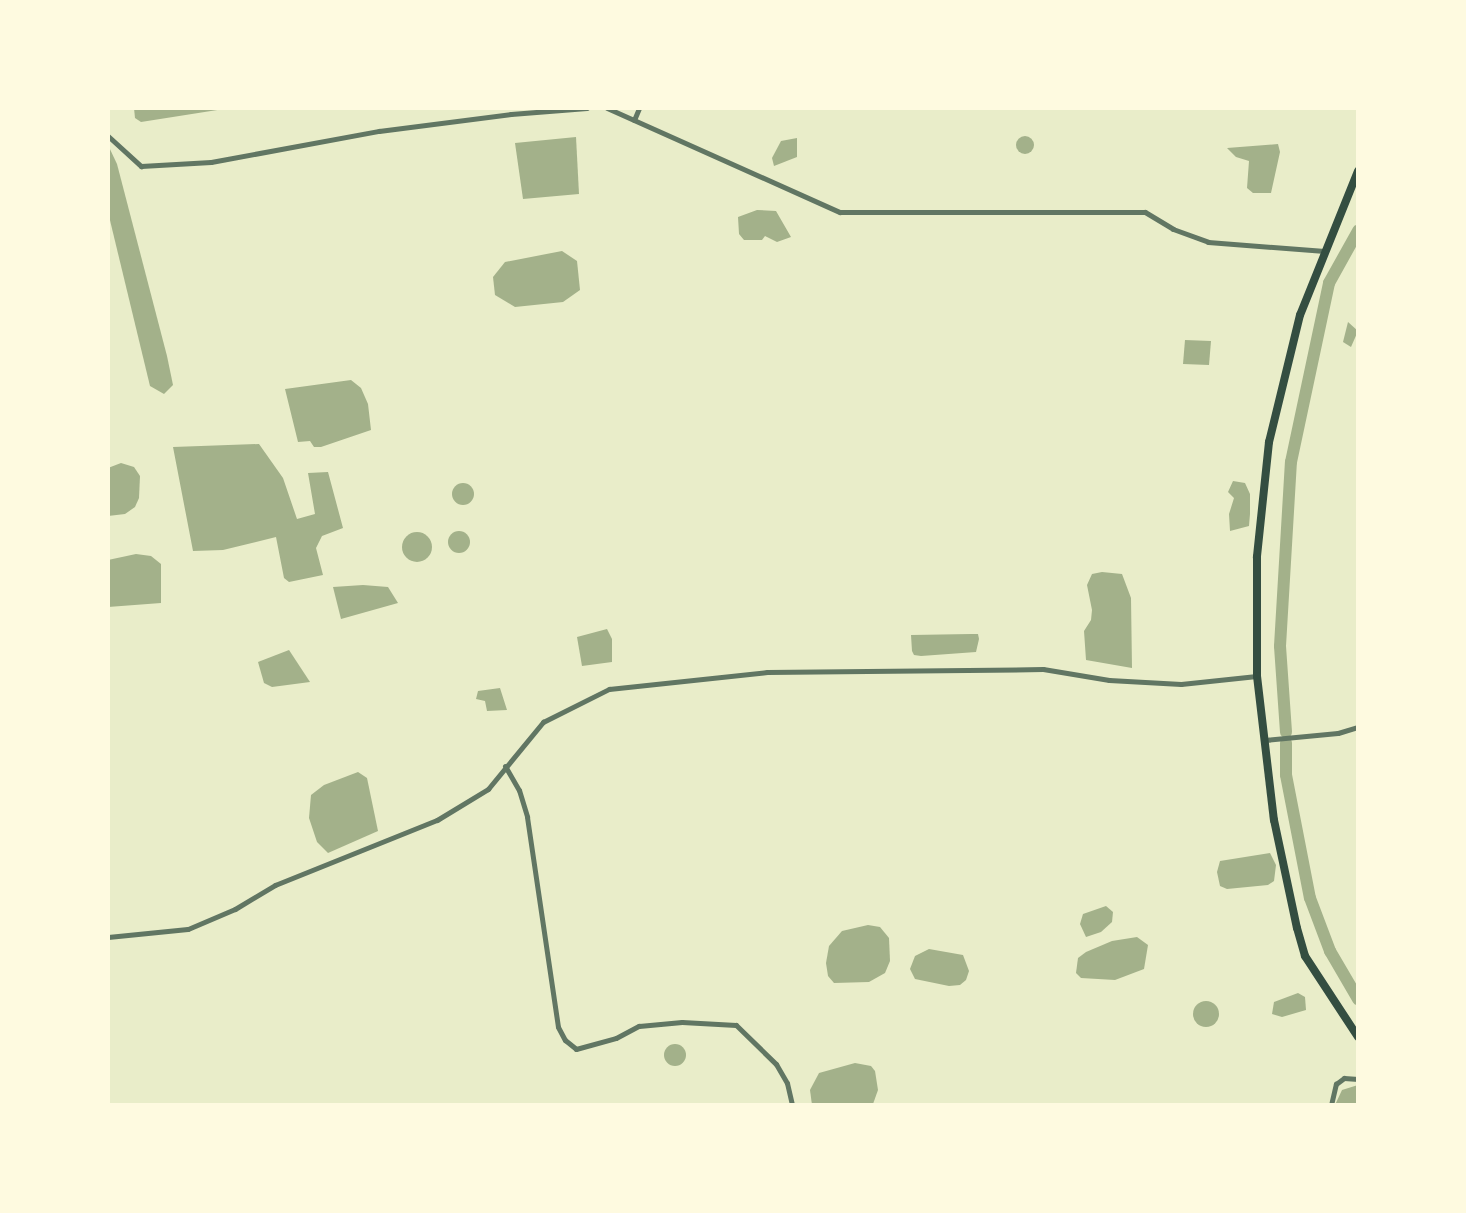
<!DOCTYPE html>
<style>
body{margin:0}
#map{position:relative;width:1466px;height:1213px;overflow:hidden;background:#e9edc9;font-family:"Space Grotesk",sans-serif}
div>[style]{position:absolute}
[style*='--x']{left:calc(var(--x)*1px);top:calc(var(--y)*1px);width:calc(var(--w)*1px);rotate:calc(var(--a)*1deg)}
.water>*{inset:0;background:#a3b18a}
.round{border-radius:50%}
.canal>*{height:12px;margin:-6px;padding:0 6px;transform-origin:6px;border-radius:6px;background:#a3b18a}
.minor>*{height:5px;margin:-2.5px;padding:0 2.5px;transform-origin:2.5px;border-radius:2.5px;background:#617663}
.secondary>*{height:8px;margin:-4px;padding:0 4px;transform-origin:4px;border-radius:4px;background:#344e41}
span{translate:-50% -50%;white-space:nowrap;text-align:center;line-height:1.15;-webkit-text-stroke:6px #fefae0;paint-order:stroke}
.frame{position:absolute;inset:0;border:110px solid #fefae0;pointer-events:none}
</style>
<div id="map">
<div class="water">
<div style="clip-path:polygon(134px 108px,230px 108px,141px 122px,135px 118px)"></div>
<div class="round" style="left:1016px;top:136px;width:18px;height:18px"></div>
<div style="clip-path:polygon(576px 137px,579px 194px,523px 199px,515px 143px)"></div>
<div style="clip-path:polygon(797px 138px,797px 157px,774px 166px,772px 158px,781px 141px)"></div>
<div style="clip-path:polygon(1278px 144px,1280px 152px,1271px 193px,1253px 193px,1247px 188px,1249px 161px,1236px 157px,1227px 148px)"></div>
<div style="clip-path:polygon(108px 145px,117px 164px,167px 356px,173px 385px,164px 394px,150px 386px,108px 212px)"></div>
<div style="clip-path:polygon(757px 210px,776px 211px,791px 237px,777px 242px,765px 236px,762px 240px,744px 240px,739px 234px,738px 217px)"></div>
<div style="clip-path:polygon(562px 251px,577px 261px,580px 290px,563px 302px,515px 307px,495px 295px,493px 277px,505px 262px)"></div>
<div style="clip-path:polygon(1348px 322px,1358px 331px,1351px 347px,1343px 342px)"></div>
<div style="clip-path:polygon(1185px 340px,1211px 341px,1209px 365px,1183px 364px)"></div>
<div style="clip-path:polygon(351px 380px,361px 388px,368px 404px,371px 430px,321px 447px,314px 447px,310px 441px,298px 442px,285px 389px)"></div>
<div style="clip-path:polygon(259px 444px,283px 478px,297px 519px,315px 514px,308px 473px,328px 472px,343px 528px,322px 536px,316px 548px,323px 575px,289px 582px,284px 578px,276px 537px,223px 550px,193px 551px,173px 447px)"></div>
<div style="clip-path:polygon(121px 463px,134px 467px,140px 476px,139px 498px,135px 507px,125px 514px,108px 516px,108px 468px)"></div>
<div style="clip-path:polygon(1233px 481px,1245px 483px,1250px 494px,1250px 514px,1249px 526px,1230px 531px,1229px 514px,1234px 498px,1228px 492px)"></div>
<div class="round" style="left:452px;top:483px;width:22px;height:22px"></div>
<div class="round" style="left:448px;top:531px;width:22px;height:22px"></div>
<div class="round" style="left:402px;top:532px;width:30px;height:30px"></div>
<div style="clip-path:polygon(136px 554px,151px 556px,161px 564px,161px 603px,108px 607px,108px 560px)"></div>
<div style="clip-path:polygon(1102px 572px,1122px 574px,1131px 598px,1132px 668px,1086px 660px,1084px 631px,1091px 620px,1092px 610px,1087px 585px,1092px 574px)"></div>
<div style="clip-path:polygon(363px 585px,388px 587px,398px 603px,341px 619px,333px 587px)"></div>
<div style="clip-path:polygon(607px 629px,612px 639px,612px 662px,582px 666px,577px 637px)"></div>
<div style="clip-path:polygon(971px 634px,978px 634px,979px 639px,976px 652px,921px 656px,914px 655px,912px 651px,911px 635px)"></div>
<div style="clip-path:polygon(289px 650px,310px 682px,272px 687px,264px 683px,258px 662px)"></div>
<div style="clip-path:polygon(500px 688px,507px 710px,487px 711px,485px 701px,476px 699px,478px 691px)"></div>
<div style="clip-path:polygon(358px 772px,367px 778px,378px 831px,328px 853px,317px 842px,309px 818px,311px 795px,324px 785px)"></div>
<div style="clip-path:polygon(1270px 853px,1276px 865px,1274px 881px,1268px 885px,1227px 889px,1220px 886px,1217px 872px,1220px 861px)"></div>
<div style="clip-path:polygon(1106px 906px,1113px 912px,1112px 922px,1101px 932px,1086px 937px,1080px 924px,1083px 914px)"></div>
<div style="clip-path:polygon(868px 925px,880px 927px,889px 938px,890px 961px,885px 973px,869px 982px,834px 983px,828px 976px,826px 963px,829px 946px,842px 931px)"></div>
<div style="clip-path:polygon(1137px 937px,1148px 945px,1144px 969px,1115px 980px,1081px 978px,1076px 973px,1078px 958px,1086px 952px,1112px 941px)"></div>
<div style="clip-path:polygon(929px 949px,963px 955px,969px 971px,966px 980px,960px 985px,949px 986px,915px 979px,910px 969px,915px 956px)"></div>
<div style="clip-path:polygon(1298px 993px,1305px 997px,1306px 1010px,1282px 1017px,1272px 1014px,1274px 1002px)"></div>
<div class="round" style="left:1193px;top:1001px;width:26px;height:26px"></div>
<div class="round" style="left:664px;top:1044px;width:22px;height:22px"></div>
<div style="clip-path:polygon(855px 1063px,871px 1066px,875px 1071px,878px 1090px,873px 1104px,812px 1105px,810px 1090px,819px 1073px)"></div>
<div style="clip-path:polygon(1358px 1085px,1358px 1105px,1335px 1105px,1342px 1090px)"></div>
</div>
<div class="canal">
<div style="--x:1286;--y:732;--w:86;--a:-94"></div>
<div style="--x:1280;--y:646;--w:184;--a:-86.6"></div>
<div style="--x:1291;--y:462;--w:183;--a:-78"></div>
<div style="--x:1329;--y:283;--w:60;--a:-60.9"></div>
<div style="--x:1286;--y:743;--w:32;--a:90"></div>
<div style="--x:1286;--y:775;--w:125;--a:79"></div>
<div style="--x:1310;--y:898;--w:57;--a:69.3"></div>
<div style="--x:1330;--y:951;--w:56;--a:59.7"></div>
</div>
<div class="minor">
<div style="--x:607;--y:108;--w:255;--a:24.1"></div>
<div style="--x:840;--y:212;--w:305;--a:0"></div>
<div style="--x:1145;--y:212;--w:33;--a:31"></div>
<div style="--x:1173;--y:229;--w:37;--a:20"></div>
<div style="--x:1208;--y:242;--w:117;--a:4.4"></div>
<div style="--x:634;--y:120;--w:13;--a:-67"></div>
<div style="--x:108;--y:136;--w:45;--a:42.3"></div>
<div style="--x:141;--y:166;--w:70;--a:-3.3"></div>
<div style="--x:211;--y:162;--w:171;--a:-10.5"></div>
<div style="--x:379;--y:131;--w:133;--a:-7.3"></div>
<div style="--x:511;--y:114;--w:76;--a:-4.5"></div>
<div style="--x:1265;--y:740;--w:73;--a:-5.5"></div>
<div style="--x:1338;--y:733;--w:21;--a:-17"></div>
<div style="--x:505;--y:766;--w:28;--a:60"></div>
<div style="--x:519;--y:790;--w:28;--a:73"></div>
<div style="--x:527;--y:817;--w:212;--a:81.6"></div>
<div style="--x:558;--y:1027;--w:15;--a:62"></div>
<div style="--x:565;--y:1040;--w:14;--a:39"></div>
<div style="--x:576;--y:1049;--w:41;--a:-15.4"></div>
<div style="--x:616;--y:1038;--w:26;--a:-28"></div>
<div style="--x:639;--y:1026;--w:43;--a:-5.3"></div>
<div style="--x:682;--y:1022;--w:54;--a:3.2"></div>
<div style="--x:736;--y:1025;--w:56;--a:44.3"></div>
<div style="--x:776;--y:1064;--w:22;--a:60"></div>
<div style="--x:787;--y:1083;--w:23;--a:77"></div>
<div style="--x:108;--y:937;--w:80;--a:-5.7"></div>
<div style="--x:188;--y:929;--w:51;--a:-23.1"></div>
<div style="--x:235;--y:909;--w:47;--a:-31"></div>
<div style="--x:275;--y:885;--w:175;--a:-21.9"></div>
<div style="--x:437;--y:820;--w:60;--a:-31.3"></div>
<div style="--x:488;--y:789;--w:87;--a:-50.6"></div>
<div style="--x:543;--y:722;--w:74;--a:-26.6"></div>
<div style="--x:609;--y:689;--w:159;--a:-6.1"></div>
<div style="--x:767;--y:672;--w:276;--a:-0.6"></div>
<div style="--x:1043;--y:669;--w:67;--a:9.5"></div>
<div style="--x:1109;--y:680;--w:72;--a:3.2"></div>
<div style="--x:1181;--y:684;--w:76;--a:-6"></div>
<div style="--x:1331;--y:1105;--w:22;--a:-77"></div>
<div style="--x:1336;--y:1084;--w:10;--a:-37"></div>
<div style="--x:1344;--y:1078;--w:14;--a:4"></div>
</div>
<div class="secondary">
<div style="--x:1358;--y:171;--w:155;--a:111.9"></div>
<div style="--x:1300;--y:315;--w:131;--a:103.7"></div>
<div style="--x:1269;--y:442;--w:116;--a:96"></div>
<div style="--x:1257;--y:557;--w:119;--a:90"></div>
<div style="--x:1257;--y:676;--w:145;--a:83.3"></div>
<div style="--x:1274;--y:820;--w:110;--a:78"></div>
<div style="--x:1297;--y:928;--w:29;--a:74"></div>
<div style="--x:1305;--y:956;--w:97;--a:56.8"></div>
</div>
<div class="frame"></div>
</div>
